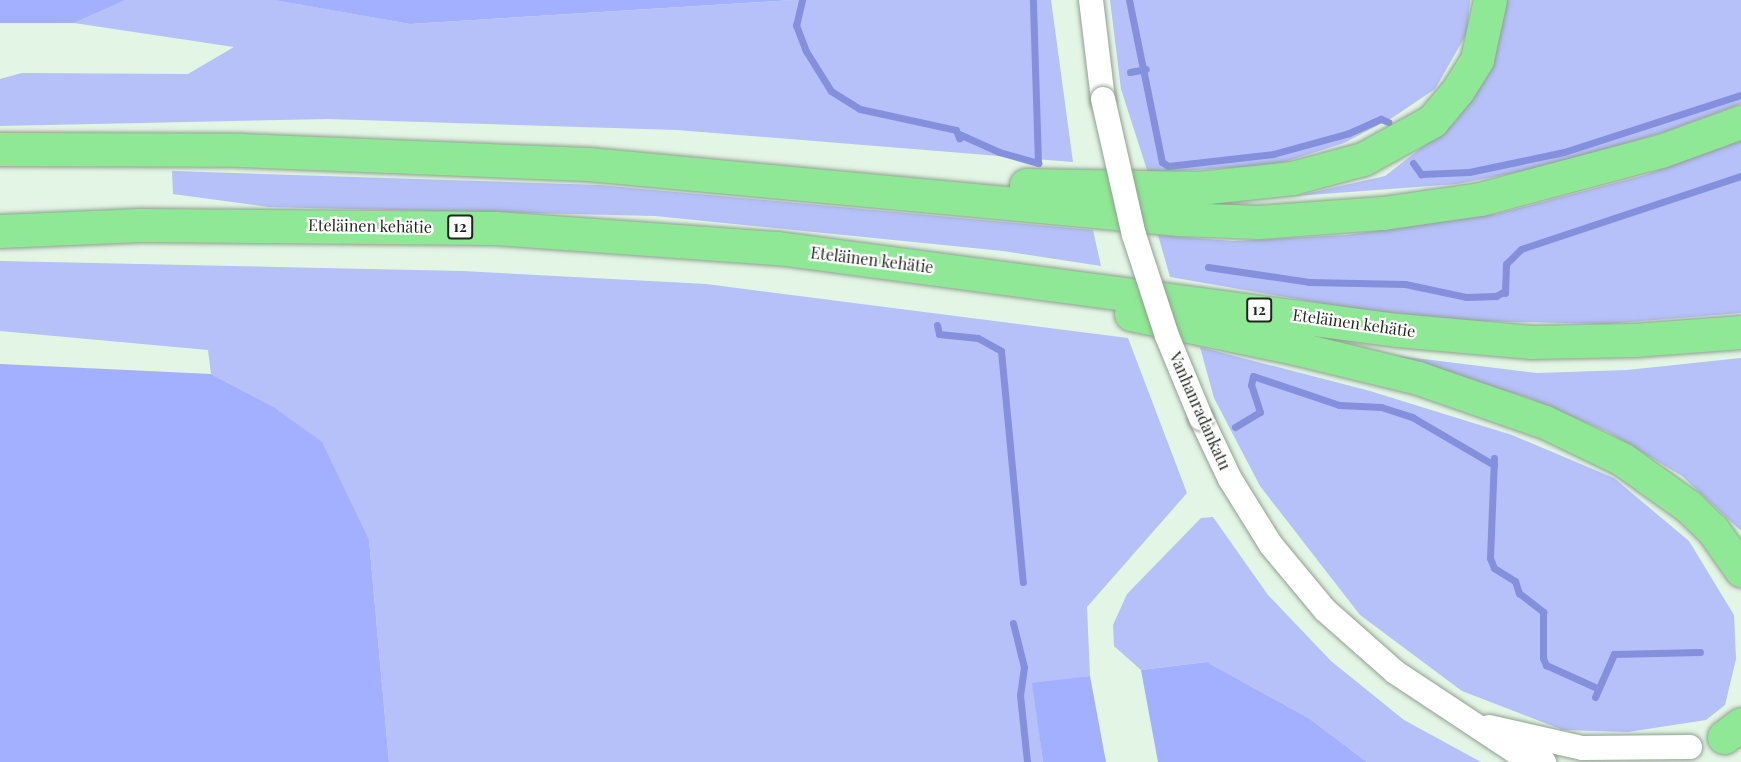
<!DOCTYPE html>
<meta charset="utf-8">
<style>
body{margin:0}
#map{position:relative;width:1741px;height:762px;overflow:hidden;background:#e3f5e4;font-family:"Playfair Display",serif}
div>[style]{position:absolute}
[style*='--x']{left:calc(var(--x)*1px);top:calc(var(--y)*1px);width:calc(var(--w)*1px);rotate:calc(var(--a)*1deg)}
.green>*{inset:0;background:#b6c0f9}
.forest>*{inset:0;background:#a3afff}
.stream>*{height:7px;margin:-3.5px;padding:0 3.5px;transform-origin:3.5px;border-radius:3.5px;background:#8590dd}
.roads{filter:drop-shadow(0 0 2px #8fa090) drop-shadow(0 0 2px #8fa090)}
.minor>*{height:24px;margin:-12px;padding:0 12px;transform-origin:12px;border-radius:12px;background:#fff}
.highway>*{height:33px;margin:-16.5px;padding:0 16.5px;transform-origin:16.5px;border-radius:16.5px;background:#8fe895}
.bridges{filter:drop-shadow(0 0 2px #8fa090) drop-shadow(0 0 2px #8fa090)}
.minor-bridge>*{height:24px;margin:-12px;padding:0 12px;transform-origin:12px;border-radius:12px;background:#fff}
span{translate:-50% -50%;white-space:nowrap;text-align:center;line-height:1.15;-webkit-text-stroke:4.5px #fff;paint-order:stroke}
.shield-label span{padding:2px 4px;background:#fff;border:2px solid;border-radius:4px;-webkit-text-stroke-width:0}
.shield-label{font-size:15px;color:#1f261f;font-weight:700}
.street-label{font-size:16px;color:#1f261f}
</style>
<div id="map">
<div class="green">
<div style="clip-path:polygon(126px 0,275px 0,410px 24px,793px 0,1051px 0,1073px 162px,677px 130px,328px 119px,0 126px,0 79px,22px 73px,188px 74px,234px 47px,74px 23px)"></div>
<div style="clip-path:polygon(1110px 0,1470px 0,1467px 33px,1435px 89px,1392px 118px,1344px 143px,1275px 165px,1148px 173px,1121px 89px)"></div>
<div style="clip-path:polygon(1502px 0,1741px 0,1741px 104px,1665px 132px,1541px 168px,1457px 184px,1296px 196px,1385px 176px,1456px 121px,1498px 42px)"></div>
<div style="clip-path:polygon(1741px 139px,1741px 313px,1606px 324px,1477px 321px,1360px 310px,1170px 277px,1158px 235px,1233px 241px,1346px 235px,1496px 214px,1645px 175px)"></div>
<div style="clip-path:polygon(172px 171px,599px 185px,1093px 230px,1101px 266px,1003px 251px,655px 216px,268px 207px,173px 194px)"></div>
<div style="clip-path:polygon(0 261px,462px 271px,706px 284px,1128px 338px,1187px 493px,1087px 607px,1090px 676px,1033px 684px,1043px 762px,389px 762px,369px 540px,272px 406px,211px 374px,208px 350px,0 331px)"></div>
<div style="clip-path:polygon(1200px 347px,1370px 391px,1512px 435px,1614px 478px,1689px 541px,1734px 615px,1736px 659px,1725px 705px,1706px 720px,1628px 732px,1563px 730px,1462px 691px,1360px 615px,1260px 486px,1214px 398px)"></div>
<div style="clip-path:polygon(1383px 354px,1537px 373px,1627px 370px,1741px 358px,1741px 531px,1682px 476px,1608px 432px,1526px 397px)"></div>
<div style="clip-path:polygon(1213px 517px,1268px 595px,1331px 661px,1404px 720px,1481px 762px,1367px 762px,1310px 719px,1207px 662px,1141px 670px,1114px 646px,1113px 625px,1127px 594px,1201px 518px)"></div>
</div>
<div class="forest">
<div style="clip-path:polygon(0 0,126px 0,74px 23px,0 23px)"></div>
<div style="clip-path:polygon(274px 0,793px 0,410px 24px)"></div>
<div style="clip-path:polygon(0 364px,211px 374px,272px 406px,322px 442px,369px 540px,389px 762px,0 762px)"></div>
<div style="clip-path:polygon(1207px 662px,1310px 719px,1367px 762px,1158px 762px,1141px 670px)"></div>
<div style="clip-path:polygon(1090px 676px,1106px 762px,1043px 762px,1032px 683px)"></div>
</div>
<div class="stream">
<div style="--x:802;--y:0;--w:26;--a:103"></div>
<div style="--x:796;--y:25;--w:28;--a:69"></div>
<div style="--x:806;--y:51;--w:47;--a:58"></div>
<div style="--x:831;--y:91;--w:34;--a:32"></div>
<div style="--x:860;--y:109;--w:98;--a:12.3"></div>
<div style="--x:956;--y:130;--w:9;--a:69"></div>
<div style="--x:1129;--y:0;--w:165;--a:78.5"></div>
<div style="--x:1162;--y:162;--w:7;--a:34"></div>
<div style="--x:1168;--y:166;--w:106;--a:-6.5"></div>
<div style="--x:1273;--y:154;--w:79;--a:-15.4"></div>
<div style="--x:1349;--y:133;--w:35;--a:-24"></div>
<div style="--x:1381;--y:119;--w:8;--a:23"></div>
<div style="--x:1130;--y:72;--w:16;--a:-11"></div>
<div style="--x:959;--y:134;--w:44;--a:24.2"></div>
<div style="--x:999;--y:152;--w:41;--a:15.8"></div>
<div style="--x:1038;--y:163;--w:163;--a:-91.8"></div>
<div style="--x:1413;--y:163;--w:14;--a:54"></div>
<div style="--x:1421;--y:174;--w:48;--a:-2.4"></div>
<div style="--x:1469;--y:172;--w:97;--a:-11.9"></div>
<div style="--x:1564;--y:152;--w:186;--a:-17.9"></div>
<div style="--x:1208;--y:267;--w:102;--a:8.4"></div>
<div style="--x:1309;--y:282;--w:96;--a:1.2"></div>
<div style="--x:1405;--y:284;--w:62;--a:12"></div>
<div style="--x:1466;--y:297;--w:30;--a:-2"></div>
<div style="--x:1496;--y:296;--w:10;--a:-29"></div>
<div style="--x:1505;--y:293;--w:29;--a:-88"></div>
<div style="--x:1506;--y:264;--w:21;--a:-45"></div>
<div style="--x:1521;--y:249;--w:232;--a:-18.4"></div>
<div style="--x:937;--y:325;--w:9;--a:77"></div>
<div style="--x:939;--y:334;--w:39;--a:6"></div>
<div style="--x:978;--y:338;--w:26;--a:29"></div>
<div style="--x:1001;--y:351;--w:232;--a:84.6"></div>
<div style="--x:1235;--y:427;--w:29;--a:-31"></div>
<div style="--x:1260;--y:412;--w:28;--a:-108"></div>
<div style="--x:1251;--y:385;--w:9;--a:-77"></div>
<div style="--x:1253;--y:376;--w:91;--a:18.6"></div>
<div style="--x:1339;--y:405;--w:42;--a:2.7"></div>
<div style="--x:1381;--y:407;--w:33;--a:18"></div>
<div style="--x:1412;--y:417;--w:95;--a:30.3"></div>
<div style="--x:1494;--y:458;--w:100;--a:92.3"></div>
<div style="--x:1490;--y:558;--w:11;--a:68"></div>
<div style="--x:1494;--y:568;--w:25;--a:32"></div>
<div style="--x:1515;--y:581;--w:13;--a:72"></div>
<div style="--x:1519;--y:593;--w:31;--a:38"></div>
<div style="--x:1543;--y:612;--w:46;--a:90"></div>
<div style="--x:1543;--y:658;--w:8;--a:67"></div>
<div style="--x:1546;--y:665;--w:56;--a:24.3"></div>
<div style="--x:1013;--y:623;--w:45;--a:76"></div>
<div style="--x:1024;--y:667;--w:28;--a:98"></div>
<div style="--x:1020;--y:695;--w:67;--a:84"></div>
<div style="--x:1595;--y:697;--w:47;--a:-66.2"></div>
<div style="--x:1614;--y:654;--w:86;--a:-1.3"></div>
</div>
<div class="roads">
<div class="minor">
<div style="--x:1091;--y:0;--w:100;--a:83.1"></div>
<div style="--x:1201;--y:418;--w:68;--a:64.6"></div>
<div style="--x:1230;--y:479;--w:78;--a:58.2"></div>
<div style="--x:1271;--y:545;--w:85;--a:50.3"></div>
<div style="--x:1325;--y:610;--w:94;--a:41.5"></div>
<div style="--x:1395;--y:672;--w:145;--a:33.5"></div>
<div style="--x:1516;--y:752;--w:30;--a:20"></div>
<div style="--x:1489;--y:727;--w:95;--a:12.7"></div>
<div style="--x:1582;--y:748;--w:108;--a:-0.5"></div>
</div>
<div class="highway">
<div style="--x:0;--y:149;--w:240;--a:0.2"></div>
<div style="--x:240;--y:150;--w:348;--a:2.3"></div>
<div style="--x:588;--y:164;--w:594;--a:5.32"></div>
<div style="--x:1179;--y:219;--w:80;--a:2.1"></div>
<div style="--x:1259;--y:222;--w:124;--a:-4.2"></div>
<div style="--x:1383;--y:213;--w:98;--a:-8.2"></div>
<div style="--x:1480;--y:199;--w:187;--a:-14.9"></div>
<div style="--x:1661;--y:151;--w:85;--a:-19.9"></div>
<div style="--x:1026;--y:185;--w:173;--a:1"></div>
<div style="--x:1199;--y:188;--w:94;--a:-6.1"></div>
<div style="--x:1292;--y:178;--w:73;--a:-15"></div>
<div style="--x:1363;--y:159;--w:79;--a:-28.8"></div>
<div style="--x:1432;--y:121;--w:40;--a:-50"></div>
<div style="--x:1458;--y:90;--w:36;--a:-58"></div>
<div style="--x:1477;--y:59;--w:60;--a:-77.6"></div>
<div style="--x:0;--y:231;--w:141;--a:-2.4"></div>
<div style="--x:141;--y:225;--w:355;--a:0.5"></div>
<div style="--x:496;--y:228;--w:283;--a:4.1"></div>
<div style="--x:778;--y:248;--w:624;--a:7.55"></div>
<div style="--x:1397;--y:330;--w:135;--a:5.1"></div>
<div style="--x:1531;--y:342;--w:103;--a:-1.1"></div>
<div style="--x:1634;--y:340;--w:107;--a:-4.3"></div>
<div style="--x:1131;--y:314;--w:167;--a:11.7"></div>
<div style="--x:1295;--y:348;--w:127;--a:13.7"></div>
<div style="--x:1418;--y:378;--w:134;--a:19.1"></div>
<div style="--x:1545;--y:422;--w:85;--a:25.7"></div>
<div style="--x:1622;--y:459;--w:81;--a:35.5"></div>
<div style="--x:1688;--y:506;--w:35;--a:44"></div>
<div style="--x:1713;--y:530;--w:49;--a:55"></div>
<div style="--x:1724;--y:737;--w:21;--a:-37"></div>
</div>
</div>
<div class="bridges">
<div class="minor-bridge">
<div style="--x:1103;--y:99;--w:139;--a:77.2"></div>
<div style="--x:1134;--y:235;--w:106;--a:71.9"></div>
<div style="--x:1167;--y:336;--w:89;--a:67.5"></div>
</div>
</div>
<div class="shield-label">
<span style="left:460px;top:227px">12</span>
<span style="left:1259px;top:310px">12</span>
</div>
<div class="street-label">
<span style="left:370px;top:226px;rotate:1deg">Eteläinen kehätie</span>
<span style="left:872px;top:260px;rotate:7deg">Eteläinen kehätie</span>
<span style="left:1354px;top:323px;rotate:8deg">Eteläinen kehätie</span>
<span style="left:1200px;top:411px;rotate:66deg">Vanhanradankatu</span>
</div>
</div>
